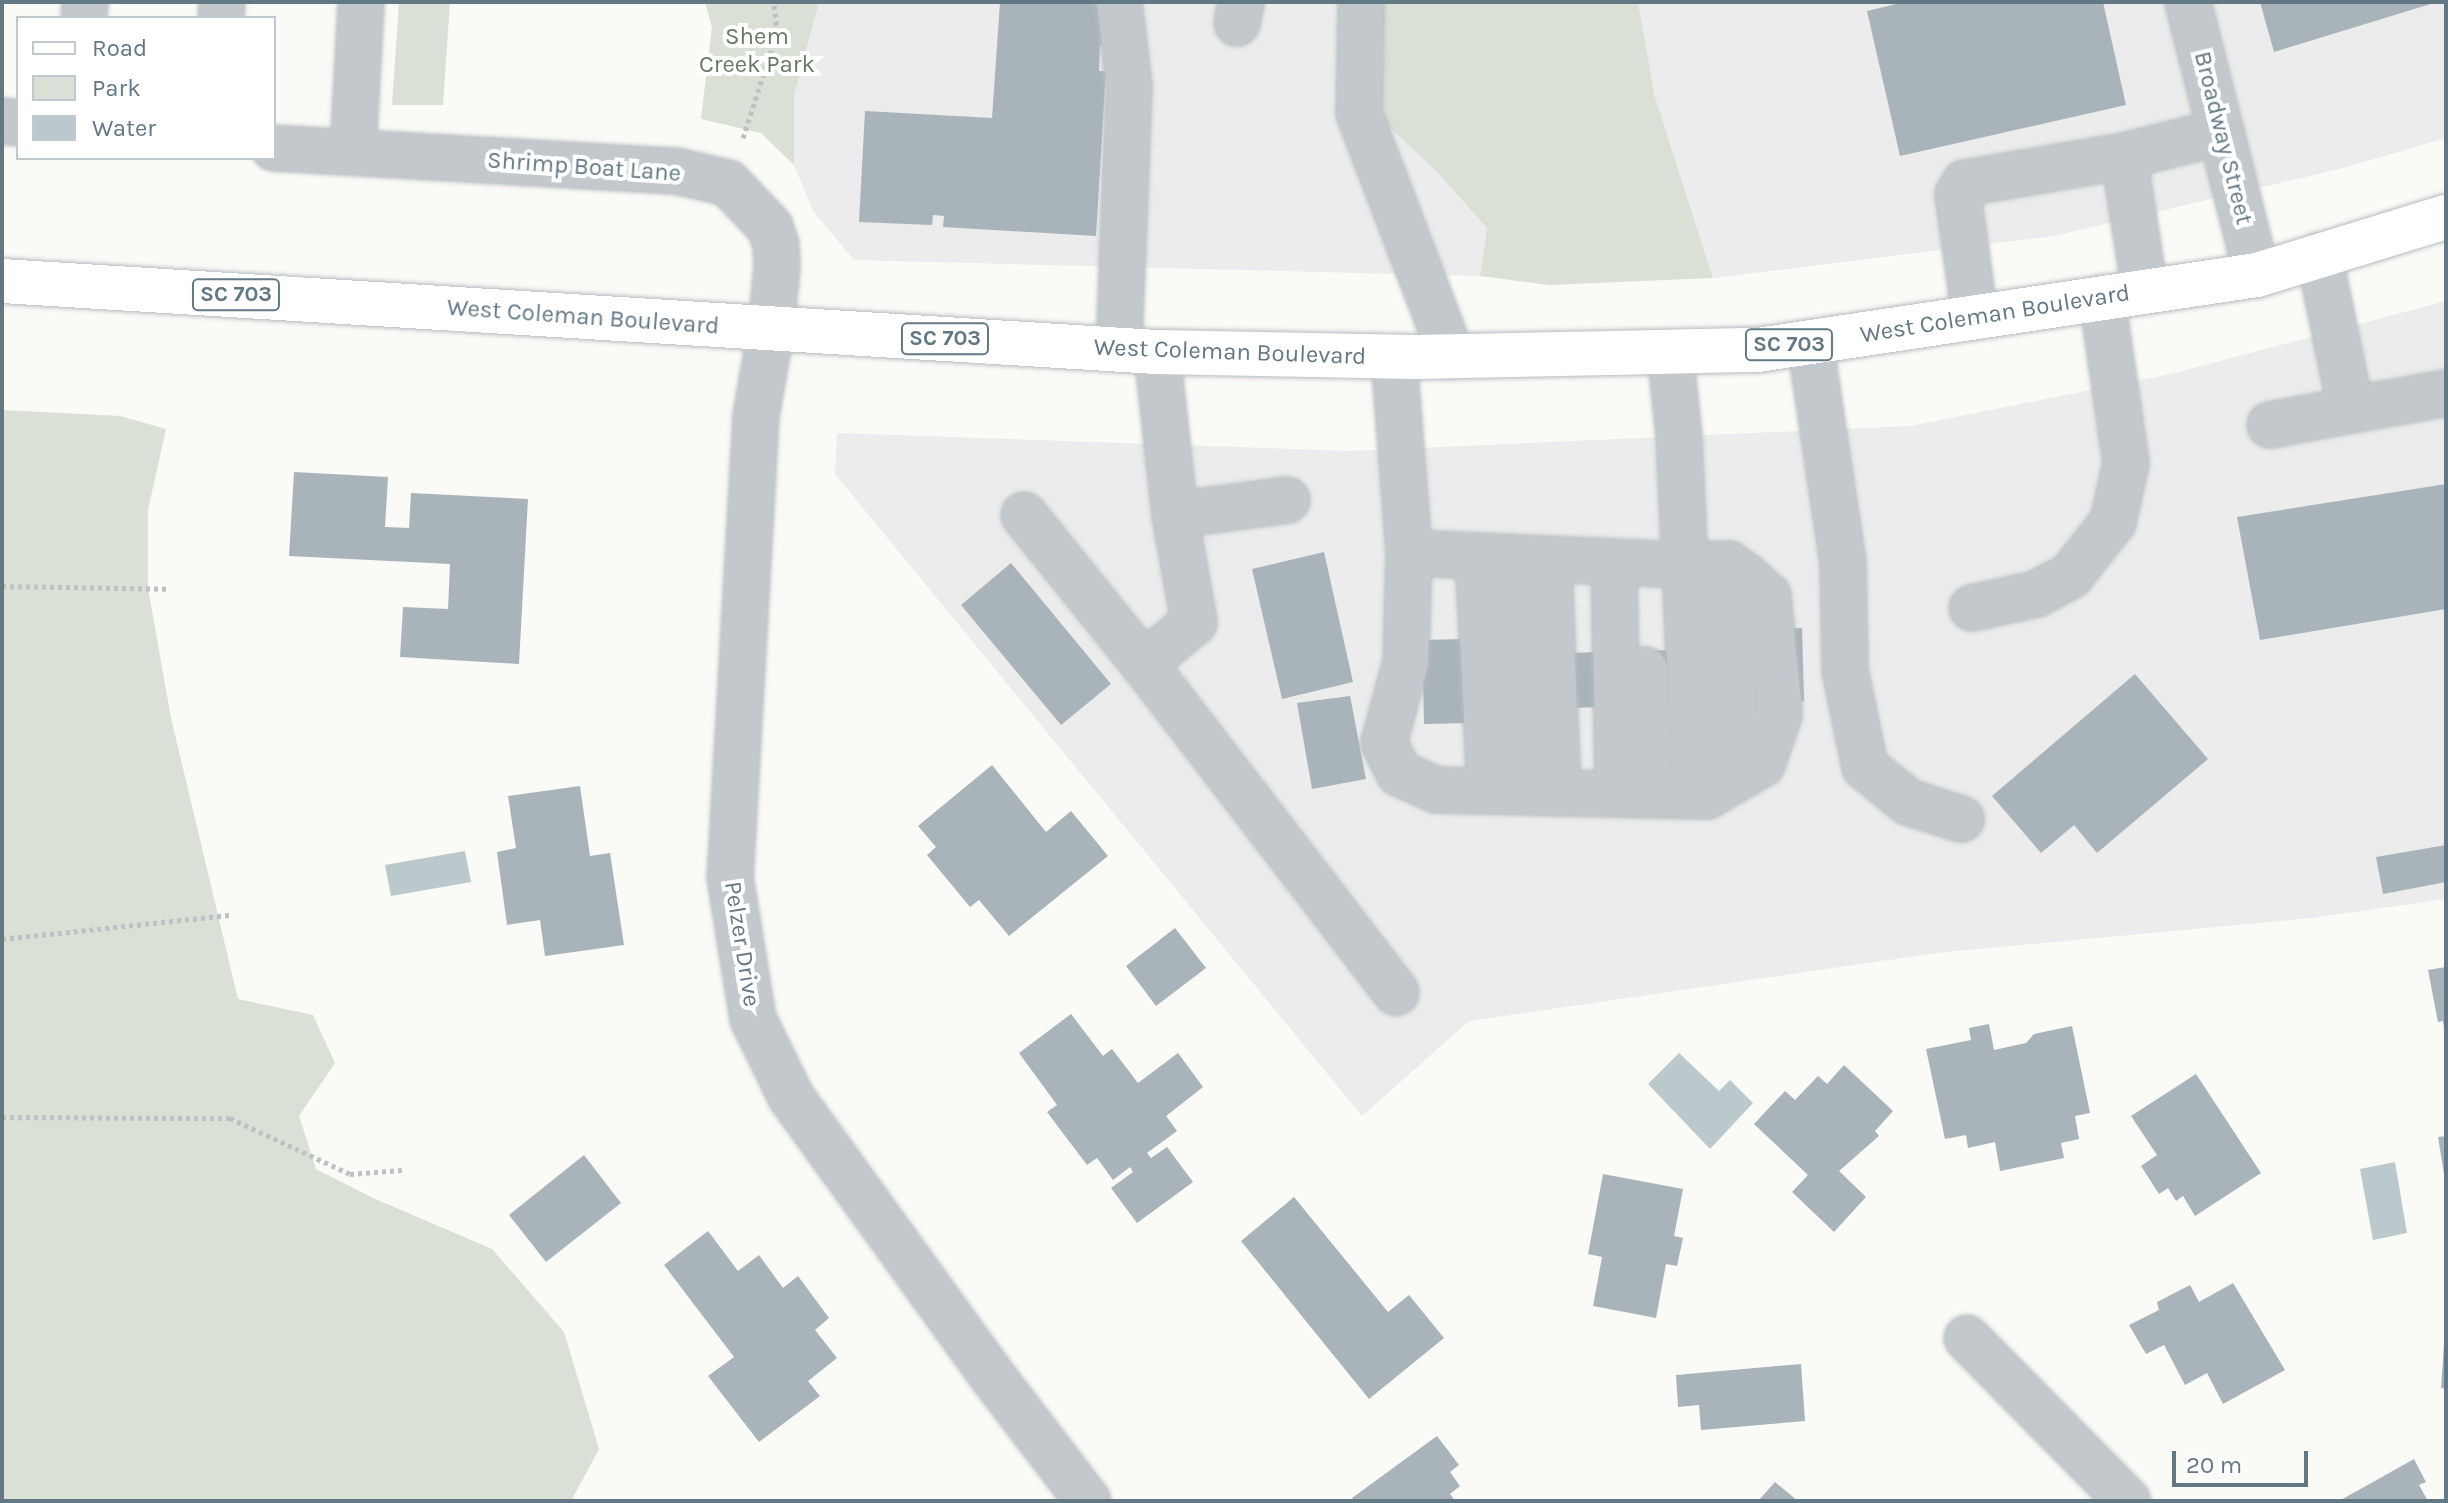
<!DOCTYPE html>
<style>
body{margin:0}
#map{position:relative;width:2448px;height:1503px;overflow:hidden;background:#fafaf7;font-family:Karla,sans-serif}
div>[style]{position:absolute}
[style*='--x']{left:calc(var(--x)*1px);top:calc(var(--y)*1px);width:calc(var(--w)*1px);rotate:calc(var(--a)*1deg)}
.built>*{inset:0;background:#ebeceb}
.green>*{inset:0;background:#dae0d6}
.water>*{inset:0;background:#bbc9cc}
.building>*{inset:0;background:#a9b4ba}
.path>*{height:5px;margin-top:-2.5px;transform-origin:0;background:repeating-linear-gradient(90deg,#bdc1c4 0 4px,transparent 0 8px)}
.roads{filter:drop-shadow(0 0 2px #b6bcc0) drop-shadow(0 0 2px #b6bcc0)}
.minor>*{height:44px;margin:-22px;padding:0 22px;transform-origin:22px;border-radius:22px;background:#c3c8cc}
.major>*{height:44px;margin:-22px;padding:0 22px;transform-origin:22px;border-radius:22px;background:#fff}
span{translate:-50% -50%;white-space:nowrap;text-align:center;line-height:1.15;-webkit-text-stroke:8px #fff;paint-order:stroke}
.shield-label span{padding:2px 6px;background:#fff;border:2px solid;border-radius:6px;-webkit-text-stroke-width:0}
.shield-label{font-size:22px;color:#637885;font-weight:700}
.park-label{font-size:24px;color:#687b62}
.street-label{font-size:24px;color:#637885}
.frame{position:absolute;inset:0;border:4px solid #637885;pointer-events:none}
.legend{position:absolute;left:16px;top:16px;width:260px;height:144px;box-sizing:border-box;background:#fff;border:2px solid #c1c9ce;margin:0;padding:10px 14px;list-style:none;font-size:24px;color:#637885}
.legend li{display:flex;align-items:center;gap:16px;height:40px}
.legend b{width:40px;border:2px solid #c1c9ce}
.scale{position:absolute;left:2172px;top:1451px;width:136px;height:36px;box-sizing:border-box;border:4px solid #637885;border-top:0;padding-left:10px;font-size:24px;line-height:28px;white-space:nowrap;color:#637885;-webkit-text-stroke:6px #fff;paint-order:stroke}
</style>
<div id="map">
<div class="built">
<div style="clip-path:polygon(819px 2px,1377px 2px,1436px 171px,1487px 228px,1480px 276px,854px 260px,813px 211px,794px 165px,794px 96px)"></div>
<div style="clip-path:polygon(1638px 2px,2446px 2px,2446px 138px,2343px 168px,2054px 236px,1713px 278px,1655px 97px)"></div>
<div style="clip-path:polygon(2446px 301px,2446px 899px,2311px 918px,1936px 953px,1469px 1021px,1362px 1116px,835px 474px,837px 433px,1350px 451px,1910px 426px,2171px 374px)"></div>
</div>
<div class="green">
<div style="clip-path:polygon(399px 2px,450px 2px,443px 105px,392px 105px)"></div>
<div style="clip-path:polygon(705px 2px,819px 2px,794px 96px,794px 165px,761px 133px,701px 119px,712px 28px)"></div>
<div style="clip-path:polygon(1377px 2px,1638px 2px,1655px 97px,1713px 278px,1549px 285px,1480px 276px,1487px 228px,1436px 171px,1378px 116px)"></div>
<div style="clip-path:polygon(2px 410px,120px 416px,166px 429px,148px 510px,148px 588px,171px 718px,238px 999px,313px 1015px,335px 1063px,299px 1116px,316px 1169px,373px 1198px,492px 1249px,564px 1332px,599px 1449px,571px 1501px,2px 1501px)"></div>
</div>
<div class="water">
<div style="clip-path:polygon(465px 851px,471px 882px,391px 896px,385px 865px)"></div>
<div style="clip-path:polygon(1679px 1053px,1719px 1091px,1730px 1080px,1753px 1103px,1710px 1149px,1648px 1084px)"></div>
<div style="clip-path:polygon(2395px 1162px,2407px 1233px,2373px 1240px,2360px 1169px)"></div>
</div>
<div class="building">
<div style="clip-path:polygon(1000px 2px,1108px 2px,1106px 45px,1100px 45px,1099px 71px,1106px 71px,1096px 236px,943px 227px,944px 216px,933px 215px,932px 225px,859px 222px,865px 111px,992px 118px)"></div>
<div style="clip-path:polygon(1905px 2px,2103px 2px,2126px 105px,1900px 156px,1867px 11px)"></div>
<div style="clip-path:polygon(2260px 2px,2434px 2px,2434px 3px,2274px 52px)"></div>
<div style="clip-path:polygon(294px 472px,388px 477px,385px 527px,409px 528px,411px 493px,528px 499px,519px 664px,400px 657px,403px 607px,448px 609px,450px 564px,289px 556px)"></div>
<div style="clip-path:polygon(2446px 484px,2446px 609px,2260px 640px,2237px 517px)"></div>
<div style="clip-path:polygon(1324px 552px,1353px 682px,1282px 699px,1252px 569px)"></div>
<div style="clip-path:polygon(1011px 563px,1111px 684px,1061px 725px,961px 605px)"></div>
<div style="clip-path:polygon(1802px 628px,1804px 701px,1570px 708px,1467px 723px,1424px 724px,1422px 640px,1465px 639px,1566px 653px,1753px 648px,1753px 630px)"></div>
<div style="clip-path:polygon(2135px 674px,2208px 759px,2097px 853px,2074px 825px,2041px 853px,1992px 796px)"></div>
<div style="clip-path:polygon(1350px 696px,1366px 779px,1312px 789px,1297px 703px)"></div>
<div style="clip-path:polygon(992px 765px,1046px 832px,1071px 811px,1108px 856px,1009px 936px,979px 900px,970px 907px,927px 855px,936px 847px,918px 826px)"></div>
<div style="clip-path:polygon(580px 786px,590px 856px,610px 853px,624px 945px,545px 956px,540px 920px,507px 925px,497px 852px,516px 848px,508px 796px)"></div>
<div style="clip-path:polygon(2446px 845px,2446px 882px,2383px 894px,2376px 857px)"></div>
<div style="clip-path:polygon(1175px 928px,1206px 968px,1156px 1006px,1126px 966px)"></div>
<div style="clip-path:polygon(2446px 967px,2446px 1029px,2444px 1029px,2443px 1021px,2438px 1022px,2428px 970px)"></div>
<div style="clip-path:polygon(1071px 1014px,1103px 1056px,1112px 1049px,1138px 1083px,1178px 1053px,1203px 1087px,1166px 1116px,1177px 1131px,1147px 1153px,1151px 1158px,1167px 1147px,1193px 1182px,1137px 1223px,1111px 1188px,1133px 1172px,1130px 1167px,1113px 1180px,1097px 1158px,1087px 1165px,1047px 1112px,1057px 1105px,1019px 1053px)"></div>
<div style="clip-path:polygon(1989px 1024px,1994px 1050px,2026px 1043px,2034px 1034px,2072px 1026px,2090px 1113px,2075px 1116px,2079px 1139px,2061px 1143px,2064px 1158px,2000px 1171px,1995px 1142px,1968px 1148px,1966px 1135px,1945px 1139px,1926px 1049px,1971px 1040px,1969px 1028px)"></div>
<div style="clip-path:polygon(1844px 1065px,1893px 1111px,1875px 1131px,1879px 1136px,1839px 1171px,1866px 1197px,1834px 1232px,1792px 1192px,1808px 1175px,1754px 1124px,1785px 1091px,1795px 1100px,1818px 1076px,1827px 1084px)"></div>
<div style="clip-path:polygon(2196px 1074px,2261px 1173px,2195px 1216px,2183px 1196px,2176px 1201px,2168px 1188px,2159px 1194px,2141px 1166px,2157px 1155px,2131px 1116px)"></div>
<div style="clip-path:polygon(2446px 1136px,2446px 1174px,2444px 1174px,2438px 1137px)"></div>
<div style="clip-path:polygon(584px 1155px,621px 1203px,546px 1262px,509px 1215px)"></div>
<div style="clip-path:polygon(1603px 1174px,1683px 1189px,1674px 1236px,1683px 1238px,1677px 1266px,1666px 1264px,1656px 1318px,1593px 1306px,1602px 1257px,1588px 1254px)"></div>
<div style="clip-path:polygon(1294px 1197px,1388px 1312px,1409px 1295px,1444px 1338px,1369px 1399px,1241px 1241px)"></div>
<div style="clip-path:polygon(708px 1231px,738px 1271px,759px 1255px,783px 1288px,798px 1276px,829px 1318px,815px 1330px,837px 1358px,808px 1381px,820px 1396px,759px 1442px,708px 1376px,734px 1357px,664px 1265px)"></div>
<div style="clip-path:polygon(2233px 1283px,2285px 1370px,2223px 1404px,2207px 1373px,2185px 1385px,2164px 1345px,2146px 1354px,2129px 1325px,2159px 1310px,2157px 1302px,2190px 1285px,2199px 1302px)"></div>
<div style="clip-path:polygon(2444px 1344px,2446px 1344px,2446px 1389px,2441px 1388px)"></div>
<div style="clip-path:polygon(1801px 1364px,1805px 1421px,1701px 1430px,1699px 1405px,1678px 1407px,1676px 1375px)"></div>
<div style="clip-path:polygon(1437px 1436px,1459px 1465px,1450px 1472px,1460px 1486px,1450px 1494px,1455px 1501px,1354px 1501px,1352px 1498px)"></div>
<div style="clip-path:polygon(2414px 1459px,2426px 1482px,2419px 1485px,2428px 1501px,2339px 1501px)"></div>
<div style="clip-path:polygon(1775px 1482px,1798px 1501px,1758px 1501px)"></div>
</div>
<div class="path">
<div style="--x:743;--y:138;--w:110;--a:-72.1"></div>
<div style="--x:777;--y:33;--w:31;--a:-96"></div>
<div style="--x:2;--y:586;--w:164;--a:1"></div>
<div style="--x:2;--y:939;--w:231;--a:-6"></div>
<div style="--x:2;--y:1117;--w:228;--a:0.3"></div>
<div style="--x:230;--y:1118;--w:132;--a:25"></div>
<div style="--x:350;--y:1174;--w:52;--a:-4.4"></div>
</div>
<div class="roads">
<div class="minor">
<div style="--x:1361;--y:2;--w:111;--a:91"></div>
<div style="--x:1359;--y:113;--w:261;--a:69.1"></div>
<div style="--x:2188;--y:2;--w:282;--a:75.8"></div>
<div style="--x:84;--y:18;--w:16;--a:-86"></div>
<div style="--x:221;--y:18;--w:16;--a:-86"></div>
<div style="--x:1237;--y:23;--w:21;--a:-79"></div>
<div style="--x:2;--y:121;--w:16;--a:7"></div>
<div style="--x:274;--y:148;--w:403;--a:3.3"></div>
<div style="--x:676;--y:171;--w:53;--a:13"></div>
<div style="--x:728;--y:183;--w:61;--a:46.3"></div>
<div style="--x:770;--y:227;--w:20;--a:72"></div>
<div style="--x:776;--y:246;--w:21;--a:87"></div>
<div style="--x:777;--y:267;--w:63;--a:95.4"></div>
<div style="--x:771;--y:330;--w:87;--a:99.9"></div>
<div style="--x:756;--y:416;--w:462;--a:93.2"></div>
<div style="--x:730;--y:877;--w:144;--a:80.8"></div>
<div style="--x:753;--y:1019;--w:87;--a:64"></div>
<div style="--x:791;--y:1097;--w:340;--a:54.2"></div>
<div style="--x:990;--y:1373;--w:161;--a:52.6"></div>
<div style="--x:353;--y:152;--w:150;--a:-86.9"></div>
<div style="--x:2319;--y:255;--w:158;--a:78.3"></div>
<div style="--x:2351;--y:410;--w:97;--a:-10.1"></div>
<div style="--x:2145;--y:292;--w:138;--a:-98.8"></div>
<div style="--x:2124;--y:156;--w:100;--a:-13.9"></div>
<div style="--x:1975;--y:317;--w:124;--a:-97.9"></div>
<div style="--x:1958;--y:194;--w:13;--a:-58"></div>
<div style="--x:1965;--y:183;--w:161;--a:-9.6"></div>
<div style="--x:1810;--y:342;--w:222;--a:81.5"></div>
<div style="--x:1843;--y:562;--w:108;--a:88.9"></div>
<div style="--x:1845;--y:670;--w:99;--a:78.3"></div>
<div style="--x:1865;--y:767;--w:55;--a:39.1"></div>
<div style="--x:1908;--y:802;--w:56;--a:17.8"></div>
<div style="--x:1119;--y:349;--w:263;--a:-87.8"></div>
<div style="--x:1129;--y:86;--w:85;--a:-96.8"></div>
<div style="--x:1157;--y:352;--w:164;--a:83.7"></div>
<div style="--x:1175;--y:515;--w:113;--a:-7.6"></div>
<div style="--x:1394;--y:357;--w:197;--a:85.6"></div>
<div style="--x:1409;--y:553;--w:276;--a:2.5"></div>
<div style="--x:1685;--y:565;--w:129;--a:-92.7"></div>
<div style="--x:1679;--y:436;--w:84;--a:-96.1"></div>
<div style="--x:2270;--y:425;--w:82;--a:-10.5"></div>
<div style="--x:1024;--y:515;--w:191;--a:51.2"></div>
<div style="--x:1175;--y:515;--w:109;--a:79.9"></div>
<div style="--x:1194;--y:622;--w:65;--a:140"></div>
<div style="--x:1144;--y:664;--w:414;--a:52.5"></div>
<div style="--x:1409;--y:553;--w:109;--a:91.6"></div>
<div style="--x:1406;--y:662;--w:84;--a:105.2"></div>
<div style="--x:1384;--y:743;--w:34;--a:63"></div>
<div style="--x:1399;--y:773;--w:41;--a:24.7"></div>
<div style="--x:1436;--y:790;--w:271;--a:1.3"></div>
<div style="--x:1707;--y:796;--w:64;--a:-30.2"></div>
<div style="--x:1762;--y:764;--w:52;--a:-70.9"></div>
<div style="--x:1779;--y:715;--w:13;--a:-90"></div>
<div style="--x:1779;--y:702;--w:107;--a:-95.9"></div>
<div style="--x:1768;--y:596;--w:30;--a:-138"></div>
<div style="--x:1746;--y:576;--w:21;--a:-145"></div>
<div style="--x:1729;--y:564;--w:44;--a:178.7"></div>
<div style="--x:1685;--y:565;--w:231;--a:87.5"></div>
<div style="--x:1478;--y:556;--w:235;--a:87.1"></div>
<div style="--x:1516;--y:558;--w:234;--a:87.8"></div>
<div style="--x:1549;--y:559;--w:234;--a:87.8"></div>
<div style="--x:1614;--y:562;--w:232;--a:89"></div>
<div style="--x:1729;--y:564;--w:214;--a:87.9"></div>
<div style="--x:1972;--y:608;--w:66;--a:-12.3"></div>
<div style="--x:2036;--y:594;--w:40;--a:-28"></div>
<div style="--x:2071;--y:575;--w:68;--a:-51.6"></div>
<div style="--x:2113;--y:522;--w:60;--a:-77.6"></div>
<div style="--x:2126;--y:463;--w:167;--a:-98.3"></div>
<div style="--x:1645;--y:670;--w:124;--a:87.2"></div>
<div style="--x:1967;--y:1338;--w:229;--a:45.4"></div>
</div>
<div class="major">
<div style="--x:2;--y:281;--w:1157;--a:3.52"></div>
<div style="--x:1157;--y:352;--w:259;--a:1.1"></div>
<div style="--x:1416;--y:357;--w:342;--a:-1.2"></div>
<div style="--x:1758;--y:350;--w:505;--a:-8.55"></div>
<div style="--x:2257;--y:275;--w:198;--a:-17.1"></div>
</div>
</div>
<div class="shield-label">
<span style="left:236px;top:295px">SC 703</span>
<span style="left:945px;top:339px">SC 703</span>
<span style="left:1789px;top:345px">SC 703</span>
</div>
<div class="park-label">
<span style="left:757px;top:51px">Shem<br>Creek Park</span>
</div>
<div class="street-label">
<span style="left:2223px;top:138px;rotate:76deg">Broadway Street</span>
<span style="left:584px;top:167px;rotate:4deg">Shrimp Boat Lane</span>
<span style="left:1995px;top:314px;rotate:-9deg">West Coleman Boulevard</span>
<span style="left:583px;top:317px;rotate:4deg">West Coleman Boulevard</span>
<span style="left:1230px;top:352px;rotate:2deg">West Coleman Boulevard</span>
<span style="left:742px;top:944px;rotate:81deg">Pelzer Drive</span>
</div>
<div class="frame"></div>
<ul class="legend">
<li><b style="height:10px;background:#fff"></b>Road</li>
<li><b style="height:22px;background:#dae0d6"></b>Park</li>
<li><b style="height:22px;background:#bbc9cc"></b>Water</li>
</ul>
<div class="scale">20 m</div>
</div>
